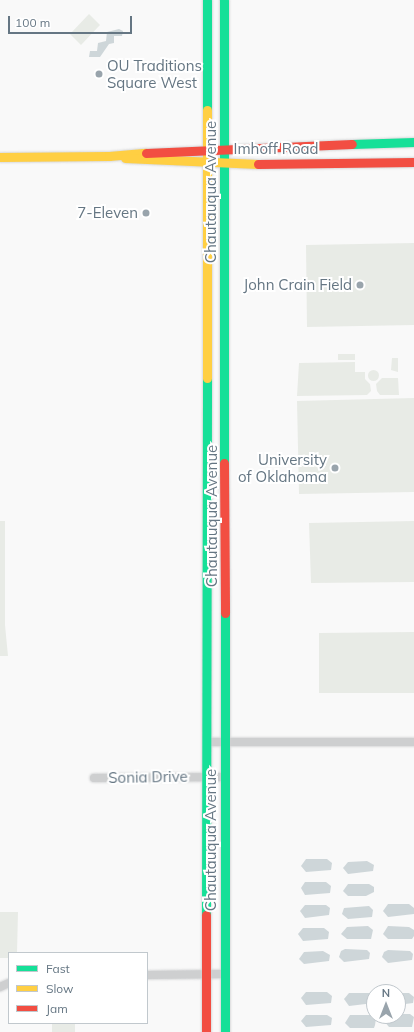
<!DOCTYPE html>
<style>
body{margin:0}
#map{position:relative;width:414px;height:1032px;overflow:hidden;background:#f9f9f9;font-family:Mulish,sans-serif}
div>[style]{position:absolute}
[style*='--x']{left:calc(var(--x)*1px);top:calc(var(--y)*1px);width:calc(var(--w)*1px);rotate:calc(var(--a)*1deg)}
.green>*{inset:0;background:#e8ebe6}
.round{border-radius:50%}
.water>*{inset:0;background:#ced6d9}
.roads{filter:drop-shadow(0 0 1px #d5d6d7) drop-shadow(0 0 1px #d5d6d7)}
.street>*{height:8px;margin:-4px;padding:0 4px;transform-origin:4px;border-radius:4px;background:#cecfd0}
.fast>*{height:9px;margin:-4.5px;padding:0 4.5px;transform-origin:4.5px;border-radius:4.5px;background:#16e098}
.slow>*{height:9px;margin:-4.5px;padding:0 4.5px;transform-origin:4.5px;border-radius:4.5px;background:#ffcf43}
.jam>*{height:9px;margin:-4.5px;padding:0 4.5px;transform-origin:4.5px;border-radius:4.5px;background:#f24e42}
.dots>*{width:11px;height:11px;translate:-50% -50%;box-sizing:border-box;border:2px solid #fff;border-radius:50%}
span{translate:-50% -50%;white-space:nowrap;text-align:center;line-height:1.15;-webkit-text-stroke:4px #fff;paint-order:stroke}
.poi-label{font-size:15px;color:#657683}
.left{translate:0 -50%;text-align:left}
.right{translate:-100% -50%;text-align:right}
.street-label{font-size:15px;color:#657683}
.legend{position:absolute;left:8px;top:952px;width:140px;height:72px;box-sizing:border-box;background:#fff;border:1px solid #c1c8cd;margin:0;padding:5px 7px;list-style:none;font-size:12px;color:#657683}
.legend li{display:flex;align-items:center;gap:8px;height:20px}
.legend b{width:20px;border:1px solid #c1c8cd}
.north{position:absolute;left:366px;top:984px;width:40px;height:40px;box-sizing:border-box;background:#fff;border:1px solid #c1c8cd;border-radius:50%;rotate:0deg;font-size:11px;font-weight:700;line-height:16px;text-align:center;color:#657683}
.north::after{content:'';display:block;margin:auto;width:14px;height:18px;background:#99a4ac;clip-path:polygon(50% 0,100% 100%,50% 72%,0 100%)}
.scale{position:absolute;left:8px;top:16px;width:124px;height:18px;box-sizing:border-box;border:2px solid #657683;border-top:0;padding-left:5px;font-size:12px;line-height:14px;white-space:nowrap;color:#657683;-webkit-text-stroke:3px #fff;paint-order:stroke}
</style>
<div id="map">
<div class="green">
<div style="clip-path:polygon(89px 14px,100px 25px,81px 45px,70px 34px)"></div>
<div style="clip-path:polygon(414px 243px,414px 325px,307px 327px,306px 245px)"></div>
<div style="clip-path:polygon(338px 354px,355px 354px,355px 360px,338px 360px)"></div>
<div style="clip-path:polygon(392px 358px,398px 358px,398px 372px,391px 370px)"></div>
<div style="clip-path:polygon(355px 362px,355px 372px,365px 372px,365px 379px,370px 384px,371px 391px,367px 395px,297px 396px,299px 363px)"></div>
<div class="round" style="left:367.5px;top:369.5px;width:11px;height:11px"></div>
<div style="clip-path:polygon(382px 378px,398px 378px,399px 395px,380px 395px,377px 391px,376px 384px)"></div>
<div style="clip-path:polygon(414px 398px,414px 492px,299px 494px,297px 401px)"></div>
<div style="clip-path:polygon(0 521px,5px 521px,5px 625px,8px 656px,0 656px)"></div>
<div style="clip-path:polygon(414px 521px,414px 582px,311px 583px,309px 523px)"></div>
<div style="clip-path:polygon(414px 632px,414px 693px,319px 693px,319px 633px)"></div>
<div style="clip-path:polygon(0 912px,18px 912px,17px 953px,9px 953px,9px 958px,0 958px)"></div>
<div style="clip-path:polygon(52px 1023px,75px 1023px,75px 1032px,52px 1032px)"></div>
</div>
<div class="water">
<div style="clip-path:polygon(119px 29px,123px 31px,122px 36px,114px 36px,114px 43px,109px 44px,100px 57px,89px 57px,90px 51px,97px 51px,98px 43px,106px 41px,107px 32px)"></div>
<div style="clip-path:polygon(306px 859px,327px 859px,332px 863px,331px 870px,306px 872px,301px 866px)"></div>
<div style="clip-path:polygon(367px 861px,374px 865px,373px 871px,348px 874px,343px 868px,348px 862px)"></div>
<div style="clip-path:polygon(305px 882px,326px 882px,331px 886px,330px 893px,305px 895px,301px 888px)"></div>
<div style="clip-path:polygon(348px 884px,369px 884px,374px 887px,374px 892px,366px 896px,348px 896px,343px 891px)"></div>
<div style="clip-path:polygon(388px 904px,409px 904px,414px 908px,414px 914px,388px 917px,383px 911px)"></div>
<div style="clip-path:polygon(305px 905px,326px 905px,330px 908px,329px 915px,305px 918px,300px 911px)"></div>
<div style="clip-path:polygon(369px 906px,373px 910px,372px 917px,348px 919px,342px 914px,344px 908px)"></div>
<div style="clip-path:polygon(368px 926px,373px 930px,371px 939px,347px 939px,341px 934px,347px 927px)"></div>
<div style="clip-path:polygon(388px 926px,409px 927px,414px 930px,414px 936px,412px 939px,388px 939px,383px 934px)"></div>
<div style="clip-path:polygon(303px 928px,324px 928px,329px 932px,328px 939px,303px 941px,298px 934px)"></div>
<div style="clip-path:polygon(345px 949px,367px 950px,370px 953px,369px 959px,344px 962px,339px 957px,341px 951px)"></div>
<div style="clip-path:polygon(388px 950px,410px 951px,413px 954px,412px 960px,388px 963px,382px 957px,384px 952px)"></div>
<div style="clip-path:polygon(323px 951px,330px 955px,329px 961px,304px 964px,299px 959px,304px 952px)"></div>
<div style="clip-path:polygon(306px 992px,327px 992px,332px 996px,331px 1003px,306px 1005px,301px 998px)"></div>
<div style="clip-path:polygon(349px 993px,370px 993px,374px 996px,374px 1003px,349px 1006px,344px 999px)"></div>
<div style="clip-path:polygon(398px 993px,409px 993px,414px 997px,413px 1003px,398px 1005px)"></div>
<div style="clip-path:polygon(398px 1014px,410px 1014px,414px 1017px,412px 1027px,389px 1027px,384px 1021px,386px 1016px,398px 1016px)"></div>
<div style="clip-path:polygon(306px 1015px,327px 1015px,332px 1018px,331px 1025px,306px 1027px,301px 1021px)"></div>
<div style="clip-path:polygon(350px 1015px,371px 1015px,376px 1019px,375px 1025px,374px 1028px,350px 1028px,345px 1023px)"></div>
</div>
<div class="roads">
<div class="street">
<div style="--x:207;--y:742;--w:207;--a:0"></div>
<div style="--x:94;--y:778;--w:131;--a:-0.4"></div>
<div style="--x:147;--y:975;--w:78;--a:-0.7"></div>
<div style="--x:0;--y:987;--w:10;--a:-24"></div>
</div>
<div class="fast">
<div style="--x:224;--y:0;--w:463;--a:90"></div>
<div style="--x:207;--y:110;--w:110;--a:-90"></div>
<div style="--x:352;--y:144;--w:62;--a:-1.8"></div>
<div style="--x:225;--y:613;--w:419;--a:90"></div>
<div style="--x:206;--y:915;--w:537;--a:-89.89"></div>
</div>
<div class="slow">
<div style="--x:0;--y:157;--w:109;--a:-0.5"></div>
<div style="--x:109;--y:156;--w:37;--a:-5"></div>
<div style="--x:125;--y:158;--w:133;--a:2.6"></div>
<div style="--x:207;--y:378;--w:268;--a:-90"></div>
</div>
<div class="jam">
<div style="--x:146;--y:153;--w:206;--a:-2.5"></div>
<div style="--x:258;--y:164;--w:156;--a:-0.7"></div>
<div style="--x:224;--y:463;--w:150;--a:89.6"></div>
<div style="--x:206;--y:1032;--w:117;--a:-90"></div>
</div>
</div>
<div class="dots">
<div style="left:99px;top:74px;background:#99a4ac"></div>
<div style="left:146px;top:213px;background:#99a4ac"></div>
<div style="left:360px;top:285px;background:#99a4ac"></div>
<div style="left:335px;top:468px;background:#99a4ac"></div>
</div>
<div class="poi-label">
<span class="left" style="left:107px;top:74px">OU Traditions<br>Square West</span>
<span class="right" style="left:138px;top:213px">7-Eleven</span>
<span class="right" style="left:352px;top:285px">John Crain Field</span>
<span class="right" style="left:327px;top:468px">University<br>of Oklahoma</span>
</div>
<div class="street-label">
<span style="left:276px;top:149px">Imhoff Road</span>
<span style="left:211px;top:192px;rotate:-90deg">Chautauqua Avenue</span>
<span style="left:212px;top:516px;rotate:-90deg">Chautauqua Avenue</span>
<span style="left:148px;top:777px;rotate:-1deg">Sonia Drive</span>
<span style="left:211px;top:840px;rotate:-90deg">Chautauqua Avenue</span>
</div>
<ul class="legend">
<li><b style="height:5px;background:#16e098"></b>Fast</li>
<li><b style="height:5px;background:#ffcf43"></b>Slow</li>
<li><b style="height:5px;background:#f24e42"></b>Jam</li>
</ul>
<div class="north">N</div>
<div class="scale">100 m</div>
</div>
